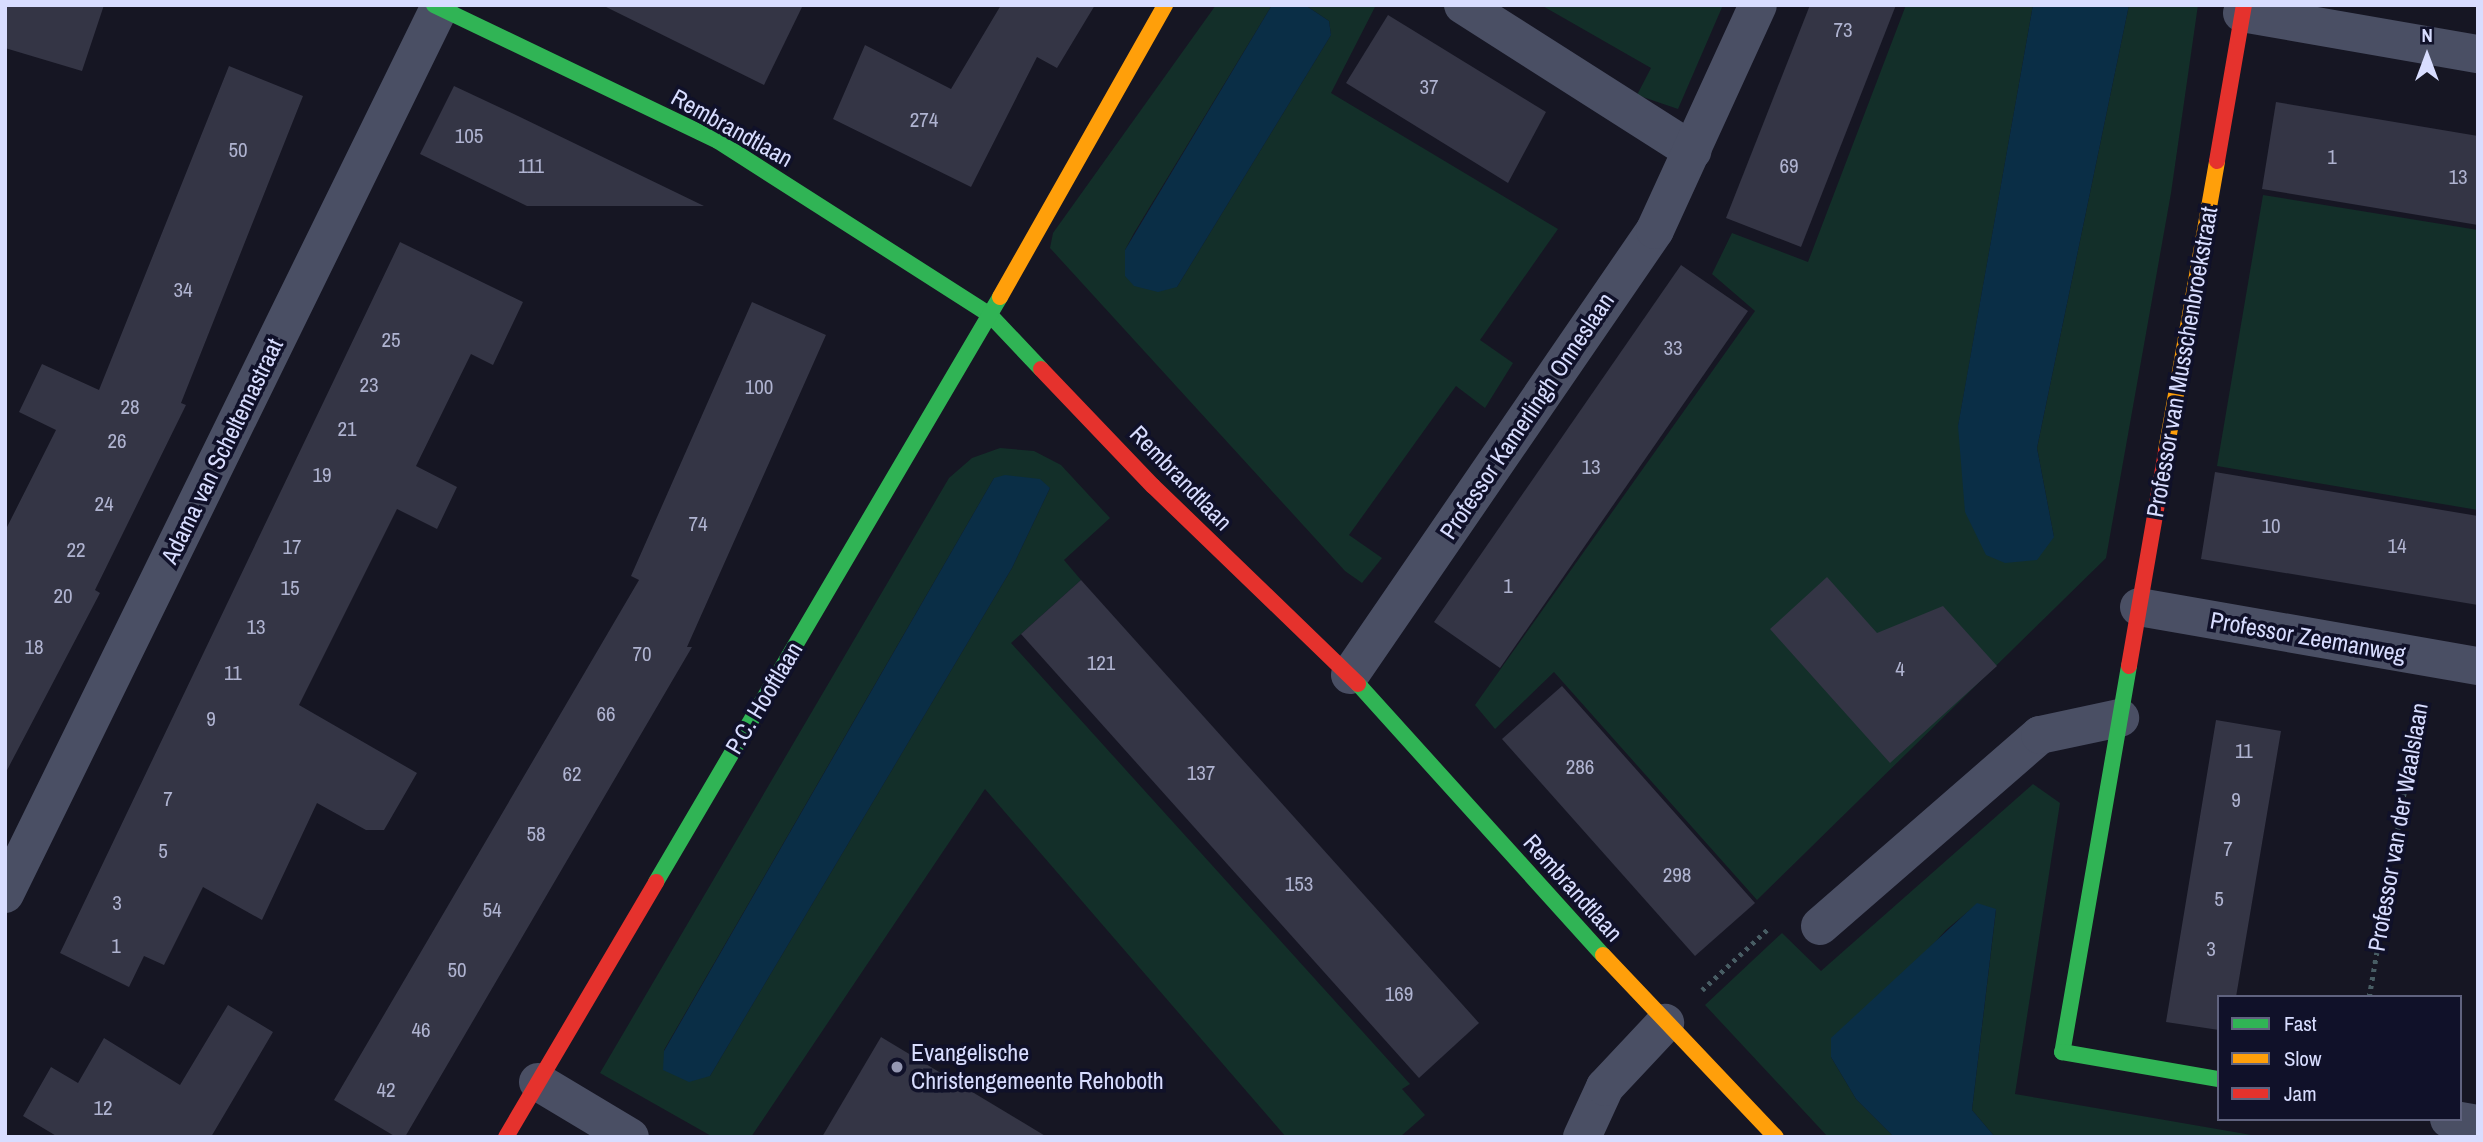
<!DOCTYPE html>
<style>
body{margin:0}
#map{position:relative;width:2483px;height:1142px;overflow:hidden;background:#161623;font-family:"Archivo Narrow",sans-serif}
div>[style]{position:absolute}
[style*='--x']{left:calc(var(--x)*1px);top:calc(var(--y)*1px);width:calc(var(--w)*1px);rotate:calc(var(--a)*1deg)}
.green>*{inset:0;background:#132f29}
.water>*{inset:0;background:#0a2e46}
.building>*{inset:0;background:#343545}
.path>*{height:4.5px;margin-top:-2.25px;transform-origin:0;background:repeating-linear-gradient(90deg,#485d64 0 3.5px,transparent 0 8.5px)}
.street>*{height:38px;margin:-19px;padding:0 19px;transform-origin:19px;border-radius:19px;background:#4a4f64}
.fast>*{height:16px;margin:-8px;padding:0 8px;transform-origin:8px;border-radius:8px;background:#30b455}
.slow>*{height:16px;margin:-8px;padding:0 8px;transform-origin:8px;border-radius:8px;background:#ff9f0a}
.jam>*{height:16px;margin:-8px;padding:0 8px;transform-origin:8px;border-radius:8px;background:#e5322d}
.dots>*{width:19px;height:19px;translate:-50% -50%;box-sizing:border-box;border:4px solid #101129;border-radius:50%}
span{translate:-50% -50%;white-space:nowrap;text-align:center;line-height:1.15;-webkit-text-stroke:7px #101129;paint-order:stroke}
.number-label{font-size:21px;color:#afb3d0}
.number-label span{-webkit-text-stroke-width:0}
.street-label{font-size:24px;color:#d8ddff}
.poi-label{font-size:24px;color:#d8ddff}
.left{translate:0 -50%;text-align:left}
.frame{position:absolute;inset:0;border:7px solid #d8ddff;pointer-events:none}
.legend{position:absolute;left:2217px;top:995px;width:245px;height:126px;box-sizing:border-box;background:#101129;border:2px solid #60637f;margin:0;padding:9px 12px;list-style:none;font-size:21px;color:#d8ddff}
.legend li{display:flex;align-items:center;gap:14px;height:35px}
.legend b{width:35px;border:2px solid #60637f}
.north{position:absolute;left:2392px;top:21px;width:70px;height:70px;-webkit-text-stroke:5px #101129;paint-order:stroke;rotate:0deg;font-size:19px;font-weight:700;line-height:28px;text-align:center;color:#d8ddff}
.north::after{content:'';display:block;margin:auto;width:24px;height:32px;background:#d8ddff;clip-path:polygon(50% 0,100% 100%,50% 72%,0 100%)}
</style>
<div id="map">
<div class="green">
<div style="clip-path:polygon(1216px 5px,1272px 5px,1134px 233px,1125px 250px,1125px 276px,1177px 287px,1331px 35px,1329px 21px,1305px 5px,1376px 5px,1331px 93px,1558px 229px,1480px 340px,1513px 363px,1485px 408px,1456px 386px,1349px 535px,1382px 558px,1362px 583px,1345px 571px,1050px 248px,1053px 233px)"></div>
<div style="clip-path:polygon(1541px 5px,1723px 5px,1678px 109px,1637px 95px,1651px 68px)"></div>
<div style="clip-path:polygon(1906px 5px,2033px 5px,1958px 427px,2054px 537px,2037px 448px,2129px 5px,2198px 5px,2171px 193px,2106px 558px,1757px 900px,1554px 672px,1495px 729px,1475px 705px,1755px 311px,1712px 274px,1732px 233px,1808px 262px)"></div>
<div style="clip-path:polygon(2263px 195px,2478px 230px,2478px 510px,2217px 466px)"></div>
<div style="clip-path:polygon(evenodd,1000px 448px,1034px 451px,1061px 465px,1110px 518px,1064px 560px,1081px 580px,1011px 643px,1410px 1084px,1402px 1089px,1425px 1115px,1400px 1137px,1286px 1137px,985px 789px,751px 1137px,713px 1137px,600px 1073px,949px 478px,972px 458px,1000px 448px,994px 478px,1050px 488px,1012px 568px,710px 1076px,664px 1070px,664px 1050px,994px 478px)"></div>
<div style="clip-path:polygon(2033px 784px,2060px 803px,2015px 1094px,2263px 1137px,1995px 1137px,1972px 1110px,1996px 910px,1977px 904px,1946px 930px,1831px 1057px,1856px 1099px,1894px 1137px,1828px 1137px,1705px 1005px,1782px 933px,1821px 971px)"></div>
</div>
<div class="water">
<div style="clip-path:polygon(1272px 5px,1305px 5px,1329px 21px,1331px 35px,1177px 287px,1158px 292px,1134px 286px,1125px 276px,1125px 250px)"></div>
<div style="clip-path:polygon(2033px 5px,2129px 5px,2037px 448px,2054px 537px,2037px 560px,2005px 563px,1986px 555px,1965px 512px,1958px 426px)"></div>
<div style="clip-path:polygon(1005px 475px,1040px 479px,1050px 488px,1012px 568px,710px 1076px,689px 1082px,663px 1070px,664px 1051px,994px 478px)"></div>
<div style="clip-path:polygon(1977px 903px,1996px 909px,1972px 1110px,1995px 1137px,1894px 1137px,1856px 1099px,1831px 1057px,1831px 1038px)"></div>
</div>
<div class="building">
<div style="clip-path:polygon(5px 5px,104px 5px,82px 71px,5px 48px)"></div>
<div style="clip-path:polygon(602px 5px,803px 5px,764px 85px)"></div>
<div style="clip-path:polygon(1001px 5px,1095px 5px,1057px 68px,1037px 57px,971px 187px,833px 119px,865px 45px,951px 89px)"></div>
<div style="clip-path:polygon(1810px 5px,1896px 5px,1801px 247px,1726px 218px)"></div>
<div style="clip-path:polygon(1388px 15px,1546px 112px,1508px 183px,1346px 83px)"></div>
<div style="clip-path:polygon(229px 66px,303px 96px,181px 403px,186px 405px,95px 590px,100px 593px,5px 774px,5px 531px,56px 430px,19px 412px,42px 364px,99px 390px)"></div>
<div style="clip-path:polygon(454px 86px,518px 116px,704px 206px,527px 206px,420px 154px)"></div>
<div style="clip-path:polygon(2276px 102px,2478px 136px,2478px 225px,2262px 189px)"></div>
<div style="clip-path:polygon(400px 242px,523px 302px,493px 365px,471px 354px,416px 466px,457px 487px,437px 529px,397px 509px,299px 705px,417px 773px,384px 830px,366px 830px,317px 803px,262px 920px,203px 887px,164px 965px,144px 956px,129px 987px,60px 953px)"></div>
<div style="clip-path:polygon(1681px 265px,1748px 311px,1500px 668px,1434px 622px)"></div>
<div style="clip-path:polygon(752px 302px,826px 335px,687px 647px,692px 647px,405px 1137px,396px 1137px,334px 1100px,639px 580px,631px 576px)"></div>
<div style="clip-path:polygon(2215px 472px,2478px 516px,2478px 605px,2201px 559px)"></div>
<div style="clip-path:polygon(1827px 577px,1877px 633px,1943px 606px,1997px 666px,1890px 763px,1770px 629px)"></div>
<div style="clip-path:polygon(1081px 580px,1479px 1023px,1419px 1078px,1021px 634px)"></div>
<div style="clip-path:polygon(1562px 686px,1755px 903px,1695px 956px,1502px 739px)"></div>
<div style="clip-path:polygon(2216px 720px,2281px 731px,2236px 997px,2219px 997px,2219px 1030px,2166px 1022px)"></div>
<div style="clip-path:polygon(228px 1005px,273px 1032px,211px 1137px,58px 1137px,23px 1116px,51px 1067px,78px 1083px,104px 1038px,180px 1085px)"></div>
<div style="clip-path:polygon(881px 1037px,1047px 1137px,822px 1137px)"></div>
</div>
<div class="path">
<div style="--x:1702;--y:990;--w:93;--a:-42.8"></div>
<div style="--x:2369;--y:997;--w:297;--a:-80.3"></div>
</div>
<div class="street">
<div style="--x:1463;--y:5;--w:272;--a:32.5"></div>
<div style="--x:2242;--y:13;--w:240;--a:9.9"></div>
<div style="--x:2139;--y:607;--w:344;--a:9.9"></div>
<div style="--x:1350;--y:675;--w:539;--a:-55.57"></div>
<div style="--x:1655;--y:230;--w:247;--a:-65.4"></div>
<div style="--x:5;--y:894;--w:987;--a:-63.9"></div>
<div style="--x:1820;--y:926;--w:291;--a:-41"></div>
<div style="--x:2040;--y:735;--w:82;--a:-12"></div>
<div style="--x:538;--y:1082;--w:107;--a:30.9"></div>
<div style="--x:2449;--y:1119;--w:29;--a:10"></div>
<div style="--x:1582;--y:1137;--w:55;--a:-65.3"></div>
<div style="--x:1605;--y:1087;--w:88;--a:-46.8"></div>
</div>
<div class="fast">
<div style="--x:434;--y:5;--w:315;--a:25.6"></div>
<div style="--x:718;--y:141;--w:323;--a:32.6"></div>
<div style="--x:990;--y:315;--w:74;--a:46.6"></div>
<div style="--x:2129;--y:666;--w:392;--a:99.8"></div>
<div style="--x:2062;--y:1052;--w:159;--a:9.8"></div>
<div style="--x:1358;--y:684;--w:365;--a:47.9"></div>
<div style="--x:656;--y:882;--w:679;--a:-59.54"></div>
</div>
<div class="slow">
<div style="--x:1000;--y:297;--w:335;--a:-60.5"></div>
<div style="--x:2166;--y:451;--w:294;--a:-80"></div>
<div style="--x:1603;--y:955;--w:251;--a:46.5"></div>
</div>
<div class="jam">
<div style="--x:2217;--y:161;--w:158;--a:-80.2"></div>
<div style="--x:1041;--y:369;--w:162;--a:46.3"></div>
<div style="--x:1153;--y:486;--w:285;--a:44"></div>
<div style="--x:2129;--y:666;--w:218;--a:-80.2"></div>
<div style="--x:506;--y:1137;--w:296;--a:-59.5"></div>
</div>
<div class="dots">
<div style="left:897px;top:1067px;background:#9497b2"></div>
</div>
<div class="number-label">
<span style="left:1843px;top:30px">73</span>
<span style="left:1429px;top:87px">37</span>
<span style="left:924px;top:120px">274</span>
<span style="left:469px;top:136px">105</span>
<span style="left:238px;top:150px">50</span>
<span style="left:2332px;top:157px">1</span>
<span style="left:531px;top:166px">111</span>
<span style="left:1789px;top:166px">69</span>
<span style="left:2458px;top:177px">13</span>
<span style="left:183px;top:290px">34</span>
<span style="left:391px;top:340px">25</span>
<span style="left:1673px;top:348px">33</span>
<span style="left:369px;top:385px">23</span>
<span style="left:759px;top:387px">100</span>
<span style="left:130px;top:407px">28</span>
<span style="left:347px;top:429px">21</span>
<span style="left:117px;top:441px">26</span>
<span style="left:1591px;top:467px">13</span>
<span style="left:322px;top:475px">19</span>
<span style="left:104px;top:504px">24</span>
<span style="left:698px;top:524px">74</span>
<span style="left:2271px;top:526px">10</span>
<span style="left:2397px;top:546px">14</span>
<span style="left:292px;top:547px">17</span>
<span style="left:76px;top:550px">22</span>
<span style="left:1508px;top:586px">1</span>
<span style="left:290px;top:588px">15</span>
<span style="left:63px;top:596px">20</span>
<span style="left:256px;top:627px">13</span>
<span style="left:34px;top:647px">18</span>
<span style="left:642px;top:654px">70</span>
<span style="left:1101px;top:663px">121</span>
<span style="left:1900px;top:669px">4</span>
<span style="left:233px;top:673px">11</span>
<span style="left:606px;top:714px">66</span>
<span style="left:211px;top:719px">9</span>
<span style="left:2244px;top:751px">11</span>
<span style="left:1580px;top:767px">286</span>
<span style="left:1201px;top:773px">137</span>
<span style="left:572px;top:774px">62</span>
<span style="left:168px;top:799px">7</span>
<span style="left:2236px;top:800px">9</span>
<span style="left:536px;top:834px">58</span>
<span style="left:2228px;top:849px">7</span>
<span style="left:163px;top:851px">5</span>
<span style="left:1677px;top:875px">298</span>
<span style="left:1299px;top:884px">153</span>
<span style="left:2219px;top:899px">5</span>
<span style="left:117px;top:903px">3</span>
<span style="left:492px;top:910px">54</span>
<span style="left:116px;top:946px">1</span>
<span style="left:2211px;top:949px">3</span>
<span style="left:457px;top:970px">50</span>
<span style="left:1399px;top:994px">169</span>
<span style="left:421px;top:1030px">46</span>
<span style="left:386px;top:1090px">42</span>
<span style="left:103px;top:1108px">12</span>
</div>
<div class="street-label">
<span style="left:732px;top:128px;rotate:29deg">Rembrandtlaan</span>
<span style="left:2182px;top:362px;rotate:-80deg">Professor van Musschenbroekstraat</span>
<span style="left:1527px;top:416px;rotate:-56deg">Professor Kamerlingh Onneslaan</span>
<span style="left:222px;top:451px;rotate:-64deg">Adama van Scheltemastraat</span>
<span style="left:1181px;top:478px;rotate:46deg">Rembrandtlaan</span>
<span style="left:2308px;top:637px;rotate:10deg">Professor Zeemanweg</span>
<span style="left:764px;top:698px;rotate:-59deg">P.C. Hooftlaan</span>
<span style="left:2398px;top:827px;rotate:-80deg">Professor van der Waalslaan</span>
<span style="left:1573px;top:888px;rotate:48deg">Rembrandtlaan</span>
</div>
<div class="poi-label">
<span class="left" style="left:911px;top:1067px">Evangelische<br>Christengemeente Rehoboth</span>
</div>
<div class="frame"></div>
<ul class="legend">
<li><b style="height:9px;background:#30b455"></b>Fast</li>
<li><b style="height:9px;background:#ff9f0a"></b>Slow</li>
<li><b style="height:9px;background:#e5322d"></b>Jam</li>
</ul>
<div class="north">N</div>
</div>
